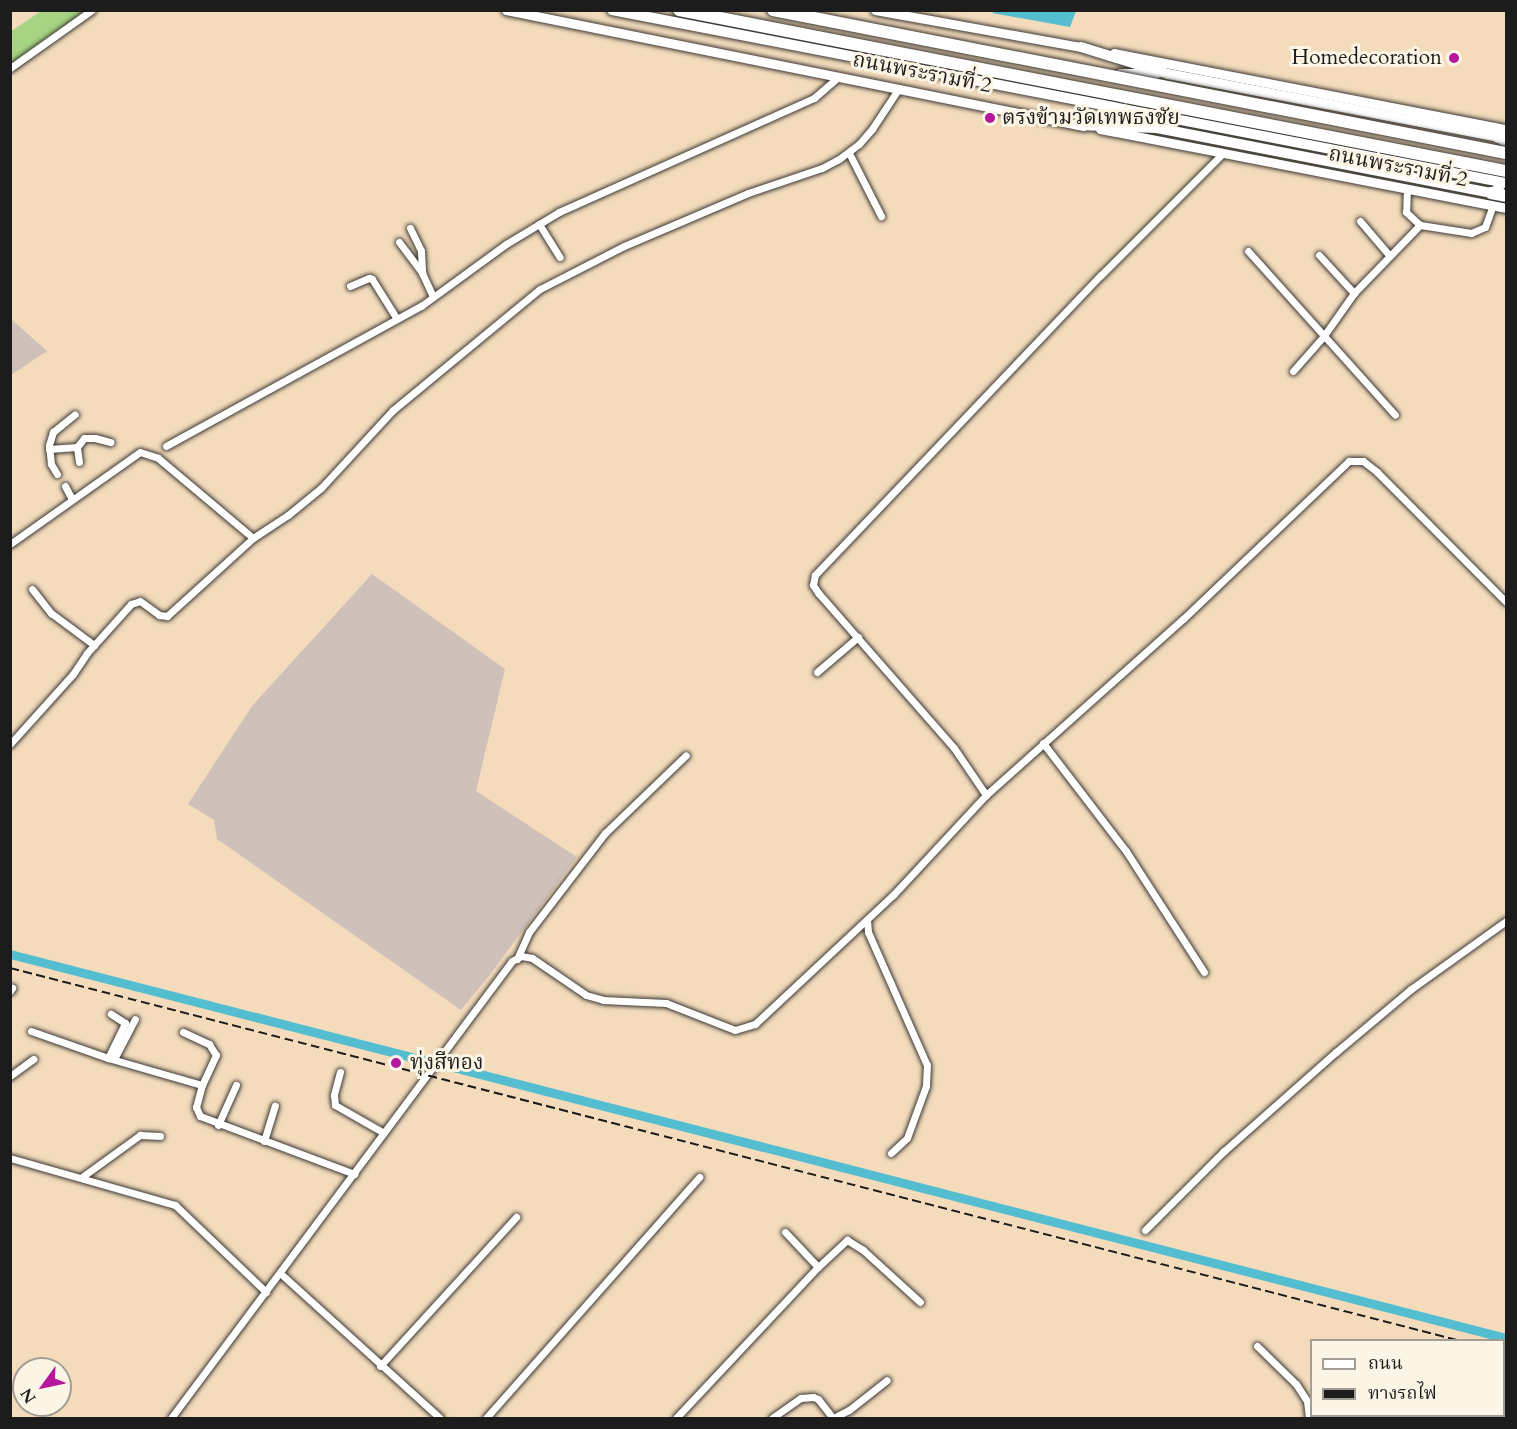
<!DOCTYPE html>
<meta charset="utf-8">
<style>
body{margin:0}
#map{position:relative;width:1517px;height:1429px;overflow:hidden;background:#f3dbbc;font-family:Cardo,"Noto Serif Thai",serif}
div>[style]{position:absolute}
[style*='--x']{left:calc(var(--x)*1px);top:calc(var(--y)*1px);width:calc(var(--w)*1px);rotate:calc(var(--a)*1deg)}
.industrial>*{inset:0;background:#cfc0ba}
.green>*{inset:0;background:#a6d482}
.water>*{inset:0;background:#54bed0}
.canal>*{height:9px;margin:-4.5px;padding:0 4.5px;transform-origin:4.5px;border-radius:4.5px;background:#54bed0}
.roads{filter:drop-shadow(0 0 2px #3c3934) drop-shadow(0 0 2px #3c3934)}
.minor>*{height:7px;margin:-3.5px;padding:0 3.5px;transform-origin:3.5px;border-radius:3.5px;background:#fff}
.secondary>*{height:9px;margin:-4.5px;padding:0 4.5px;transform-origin:4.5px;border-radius:4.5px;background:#fff}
.trunk>*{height:10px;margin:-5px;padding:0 5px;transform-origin:5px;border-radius:5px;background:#fff}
.motorway>*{height:12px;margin:-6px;padding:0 6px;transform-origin:6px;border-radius:6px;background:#fff}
.rail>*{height:2px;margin-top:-1px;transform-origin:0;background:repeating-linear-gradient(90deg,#1c1c1c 0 9px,transparent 0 13.5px)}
.bridges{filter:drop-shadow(0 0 2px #3c3934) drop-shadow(0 0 2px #3c3934)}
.motorway-bridge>*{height:12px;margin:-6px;padding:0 6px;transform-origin:6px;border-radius:6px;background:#fff}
.dots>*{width:16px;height:16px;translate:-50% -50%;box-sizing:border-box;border:3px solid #fcf5e5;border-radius:50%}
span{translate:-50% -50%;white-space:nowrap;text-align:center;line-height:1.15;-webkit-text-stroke:6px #fcf5e5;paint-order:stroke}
.poi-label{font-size:21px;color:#1c1c1c}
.right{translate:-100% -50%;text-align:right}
.left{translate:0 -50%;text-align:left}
.street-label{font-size:21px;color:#1c1c1c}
.frame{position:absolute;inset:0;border:12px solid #1c1c1c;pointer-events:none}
.legend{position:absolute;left:1310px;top:1339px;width:195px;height:78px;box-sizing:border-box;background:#fcf5e5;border:2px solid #a29e95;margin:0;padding:8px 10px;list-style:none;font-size:18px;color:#1c1c1c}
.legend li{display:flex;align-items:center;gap:12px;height:30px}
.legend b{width:30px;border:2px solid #a29e95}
.north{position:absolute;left:12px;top:1357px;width:60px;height:60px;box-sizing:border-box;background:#fcf5e5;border:2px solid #a29e95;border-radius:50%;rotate:237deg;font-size:16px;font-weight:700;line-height:24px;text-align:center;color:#1c1c1c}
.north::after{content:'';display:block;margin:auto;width:21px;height:27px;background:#b5179e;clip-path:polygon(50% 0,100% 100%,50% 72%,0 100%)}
</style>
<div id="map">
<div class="industrial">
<div style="clip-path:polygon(11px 319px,47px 351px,11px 375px)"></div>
<div style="clip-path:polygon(372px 574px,505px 669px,476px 791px,577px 857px,488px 977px,461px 1010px,217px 839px,214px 820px,188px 804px,252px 706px)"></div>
</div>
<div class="green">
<div style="clip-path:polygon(41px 11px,97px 11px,11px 73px,10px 32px)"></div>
</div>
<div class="water">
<div style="clip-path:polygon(996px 11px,996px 10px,1076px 11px,1070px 27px,992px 13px)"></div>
</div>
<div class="canal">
<div style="--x:10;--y:954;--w:430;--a:14.4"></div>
<div style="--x:441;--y:1064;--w:1100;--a:14.43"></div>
</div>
<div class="roads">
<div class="minor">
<div style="--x:10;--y:68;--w:100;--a:-35.3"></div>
<div style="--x:849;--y:153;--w:71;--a:63.1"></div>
<div style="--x:1407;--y:188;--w:24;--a:92"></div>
<div style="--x:1406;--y:212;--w:19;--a:43"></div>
<div style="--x:1420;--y:225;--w:52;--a:8.9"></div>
<div style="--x:1471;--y:233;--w:15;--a:-23"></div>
<div style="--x:1485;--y:227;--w:23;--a:-70"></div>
<div style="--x:1360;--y:221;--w:45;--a:49.5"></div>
<div style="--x:539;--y:224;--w:39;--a:58"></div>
<div style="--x:410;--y:228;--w:25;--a:64"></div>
<div style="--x:421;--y:251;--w:22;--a:87"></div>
<div style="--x:422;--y:273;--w:26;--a:65"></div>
<div style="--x:399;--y:242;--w:39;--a:53"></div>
<div style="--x:1248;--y:251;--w:220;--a:48.1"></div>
<div style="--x:1319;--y:255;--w:52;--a:47.4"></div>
<div style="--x:350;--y:286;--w:21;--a:-23"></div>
<div style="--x:369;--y:278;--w:3;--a:18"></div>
<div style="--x:372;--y:279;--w:47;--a:58"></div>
<div style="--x:1293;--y:371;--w:45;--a:-48.6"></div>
<div style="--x:1323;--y:337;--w:54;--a:-54.8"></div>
<div style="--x:1354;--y:293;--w:95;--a:-45.9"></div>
<div style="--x:166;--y:446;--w:291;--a:-28.8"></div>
<div style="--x:421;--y:306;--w:105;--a:-36.1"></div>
<div style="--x:506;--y:244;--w:62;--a:-31.1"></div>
<div style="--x:559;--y:212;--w:279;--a:-24.1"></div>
<div style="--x:814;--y:98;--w:33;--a:-41"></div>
<div style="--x:49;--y:449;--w:28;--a:-4"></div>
<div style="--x:79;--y:462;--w:15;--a:-98"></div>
<div style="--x:77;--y:447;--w:11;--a:-52"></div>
<div style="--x:84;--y:438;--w:11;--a:0"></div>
<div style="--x:95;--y:438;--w:16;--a:15"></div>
<div style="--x:57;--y:474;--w:12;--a:-121"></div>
<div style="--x:51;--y:464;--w:19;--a:-96"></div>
<div style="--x:49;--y:445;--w:14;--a:-73"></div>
<div style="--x:53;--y:432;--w:28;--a:-39"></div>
<div style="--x:65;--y:486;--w:15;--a:62"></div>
<div style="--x:10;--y:544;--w:159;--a:-35.3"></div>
<div style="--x:140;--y:452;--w:19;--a:18"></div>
<div style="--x:158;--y:458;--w:124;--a:40.1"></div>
<div style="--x:253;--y:538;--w:42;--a:-33.3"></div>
<div style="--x:288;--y:515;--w:43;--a:-39.3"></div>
<div style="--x:321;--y:488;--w:106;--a:-47.3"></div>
<div style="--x:393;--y:410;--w:190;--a:-39.5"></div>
<div style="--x:540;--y:289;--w:94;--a:-27.1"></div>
<div style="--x:624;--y:246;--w:135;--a:-23.1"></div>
<div style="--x:748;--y:193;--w:78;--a:-18.7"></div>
<div style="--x:822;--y:168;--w:19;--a:-28"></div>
<div style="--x:839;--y:159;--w:25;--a:-37"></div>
<div style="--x:859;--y:144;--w:20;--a:-49"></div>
<div style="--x:872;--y:129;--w:49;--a:-56.6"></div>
<div style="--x:32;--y:589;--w:31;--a:52"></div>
<div style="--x:51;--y:613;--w:54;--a:36.7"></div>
<div style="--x:817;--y:672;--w:54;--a:-40.5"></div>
<div style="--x:1043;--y:743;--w:136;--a:52.5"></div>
<div style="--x:1126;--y:851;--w:144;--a:57.2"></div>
<div style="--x:10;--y:744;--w:94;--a:-48"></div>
<div style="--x:73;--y:674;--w:25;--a:-56"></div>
<div style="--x:87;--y:653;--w:66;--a:-48.1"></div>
<div style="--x:131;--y:604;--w:9;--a:-18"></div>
<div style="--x:140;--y:601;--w:24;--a:36"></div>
<div style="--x:159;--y:615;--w:8;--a:7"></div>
<div style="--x:167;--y:616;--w:116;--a:-42.2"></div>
<div style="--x:986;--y:795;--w:57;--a:-124.2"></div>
<div style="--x:954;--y:748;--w:205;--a:-131.2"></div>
<div style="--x:819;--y:594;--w:11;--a:-124"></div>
<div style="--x:813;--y:585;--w:10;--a:-79"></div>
<div style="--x:815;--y:575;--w:414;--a:-46.4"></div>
<div style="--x:1101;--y:275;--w:173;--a:-45"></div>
<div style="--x:867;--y:920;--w:12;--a:85"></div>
<div style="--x:868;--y:932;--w:145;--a:66.1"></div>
<div style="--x:927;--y:1065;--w:21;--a:93"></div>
<div style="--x:926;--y:1086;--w:55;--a:110.1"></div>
<div style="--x:907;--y:1138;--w:22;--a:137"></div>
<div style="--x:517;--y:959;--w:30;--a:-66"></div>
<div style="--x:529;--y:932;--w:125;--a:-52.5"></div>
<div style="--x:605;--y:833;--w:112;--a:-43.9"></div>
<div style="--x:10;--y:991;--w:4;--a:-56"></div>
<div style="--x:31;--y:1031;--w:82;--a:19.3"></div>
<div style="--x:108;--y:1058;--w:98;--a:16"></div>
<div style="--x:202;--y:1085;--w:23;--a:105"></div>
<div style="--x:196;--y:1107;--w:10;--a:66"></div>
<div style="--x:200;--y:1116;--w:165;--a:20.6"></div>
<div style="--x:183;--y:1032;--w:29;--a:25"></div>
<div style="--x:209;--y:1044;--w:13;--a:58"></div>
<div style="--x:216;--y:1055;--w:33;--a:115"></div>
<div style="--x:108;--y:1058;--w:39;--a:-64"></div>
<div style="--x:125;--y:1023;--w:17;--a:-147"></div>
<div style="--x:114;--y:1059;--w:45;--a:-62.3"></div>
<div style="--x:340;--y:1072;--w:24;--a:105"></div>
<div style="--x:334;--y:1095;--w:10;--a:84"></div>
<div style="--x:335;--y:1105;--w:56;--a:29.7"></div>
<div style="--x:10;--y:1076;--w:29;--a:-36"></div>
<div style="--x:218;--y:1125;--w:44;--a:-65.8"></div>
<div style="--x:264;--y:1141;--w:37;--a:-73"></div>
<div style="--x:10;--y:1158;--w:172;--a:15.9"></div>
<div style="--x:175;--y:1205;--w:126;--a:43.7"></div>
<div style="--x:82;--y:1177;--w:72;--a:-35.9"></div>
<div style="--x:140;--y:1135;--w:20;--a:3"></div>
<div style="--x:1145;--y:1230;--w:112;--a:-45"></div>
<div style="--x:1224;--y:1151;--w:149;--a:-41.5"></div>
<div style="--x:1336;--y:1052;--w:98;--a:-40"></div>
<div style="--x:1411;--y:989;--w:117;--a:-35.6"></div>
<div style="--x:785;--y:1232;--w:48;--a:46.7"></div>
<div style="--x:280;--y:1273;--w:216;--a:42.2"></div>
<div style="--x:1257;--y:1346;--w:54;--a:44.3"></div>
<div style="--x:1296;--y:1384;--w:20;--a:57"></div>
<div style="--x:1307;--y:1401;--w:17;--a:83"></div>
<div style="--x:380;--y:1366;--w:202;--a:-47.6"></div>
<div style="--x:171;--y:1418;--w:570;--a:-53.27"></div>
<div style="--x:512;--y:961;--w:10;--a:-29"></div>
<div style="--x:521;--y:956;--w:11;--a:10"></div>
<div style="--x:532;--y:958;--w:65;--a:34.4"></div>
<div style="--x:586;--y:995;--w:18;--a:16"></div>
<div style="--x:603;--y:1000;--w:63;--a:2.7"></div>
<div style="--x:666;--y:1003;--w:74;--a:21.4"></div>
<div style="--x:735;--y:1030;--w:21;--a:-17"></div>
<div style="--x:755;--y:1024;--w:189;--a:-43.1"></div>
<div style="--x:893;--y:895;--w:137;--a:-47.1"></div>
<div style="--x:986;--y:795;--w:264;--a:-41.8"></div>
<div style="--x:1183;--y:619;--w:229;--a:-43.6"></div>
<div style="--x:1349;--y:461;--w:14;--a:0"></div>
<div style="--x:1363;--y:461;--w:18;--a:38"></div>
<div style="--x:1377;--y:472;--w:183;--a:45.2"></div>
<div style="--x:486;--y:1418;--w:322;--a:-48.5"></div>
<div style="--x:676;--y:1418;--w:207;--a:-46.8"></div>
<div style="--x:818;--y:1267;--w:40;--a:-43"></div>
<div style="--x:847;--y:1240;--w:19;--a:32"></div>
<div style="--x:863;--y:1250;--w:77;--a:42.4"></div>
<div style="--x:772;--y:1418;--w:35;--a:-35"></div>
<div style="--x:801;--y:1398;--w:12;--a:-5"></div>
<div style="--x:813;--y:1397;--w:5;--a:22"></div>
<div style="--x:818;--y:1399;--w:24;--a:52"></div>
<div style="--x:833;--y:1418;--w:18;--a:-27"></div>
<div style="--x:849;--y:1410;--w:48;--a:-38.3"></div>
</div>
<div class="secondary">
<div style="--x:506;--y:10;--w:589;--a:11.37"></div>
<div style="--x:875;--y:10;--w:214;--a:10.2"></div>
<div style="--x:1114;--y:53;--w:399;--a:11"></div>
<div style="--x:1100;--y:129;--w:414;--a:11"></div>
</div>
<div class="trunk">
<div style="--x:612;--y:10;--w:911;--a:10.95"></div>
<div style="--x:1081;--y:47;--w:91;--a:17.2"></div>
<div style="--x:1168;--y:74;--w:336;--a:10.8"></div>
<div style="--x:1498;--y:137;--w:7;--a:34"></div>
<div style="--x:1120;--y:74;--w:36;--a:0"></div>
<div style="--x:1078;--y:125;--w:79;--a:2.2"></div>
<div style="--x:1157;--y:128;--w:340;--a:11"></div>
<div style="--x:1491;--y:193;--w:9;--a:-27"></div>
</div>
<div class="motorway">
<div style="--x:679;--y:10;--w:843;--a:11.02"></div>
<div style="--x:1498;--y:137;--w:8;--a:7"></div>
<div style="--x:1491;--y:193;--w:15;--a:11"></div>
</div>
</div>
<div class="rail">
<div style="--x:10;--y:968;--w:1494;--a:14.42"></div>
<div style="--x:1504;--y:1352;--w:2;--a:27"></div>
</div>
<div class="bridges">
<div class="motorway-bridge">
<div style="--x:773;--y:10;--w:747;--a:11.04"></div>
</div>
</div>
<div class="dots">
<div style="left:1454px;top:58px;background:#b5179e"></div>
<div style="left:990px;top:118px;background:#b5179e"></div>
<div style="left:396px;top:1063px;background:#b5179e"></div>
</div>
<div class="poi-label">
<span class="right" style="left:1442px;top:58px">Homedecoration</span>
<span class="left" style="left:1002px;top:118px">ตรงข้ามวัดเทพธงชัย</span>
<span class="left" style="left:410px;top:1063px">ทุ่งสีทอง</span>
</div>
<div class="street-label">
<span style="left:922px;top:73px;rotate:11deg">ถนนพระรามที่ 2</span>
<span style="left:1398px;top:167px;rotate:11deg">ถนนพระรามที่ 2</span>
</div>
<div class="frame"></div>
<ul class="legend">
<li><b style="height:8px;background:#fff"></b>ถนน</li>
<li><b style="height:8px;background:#1c1c1c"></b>ทางรถไฟ</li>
</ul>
<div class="north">N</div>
</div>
